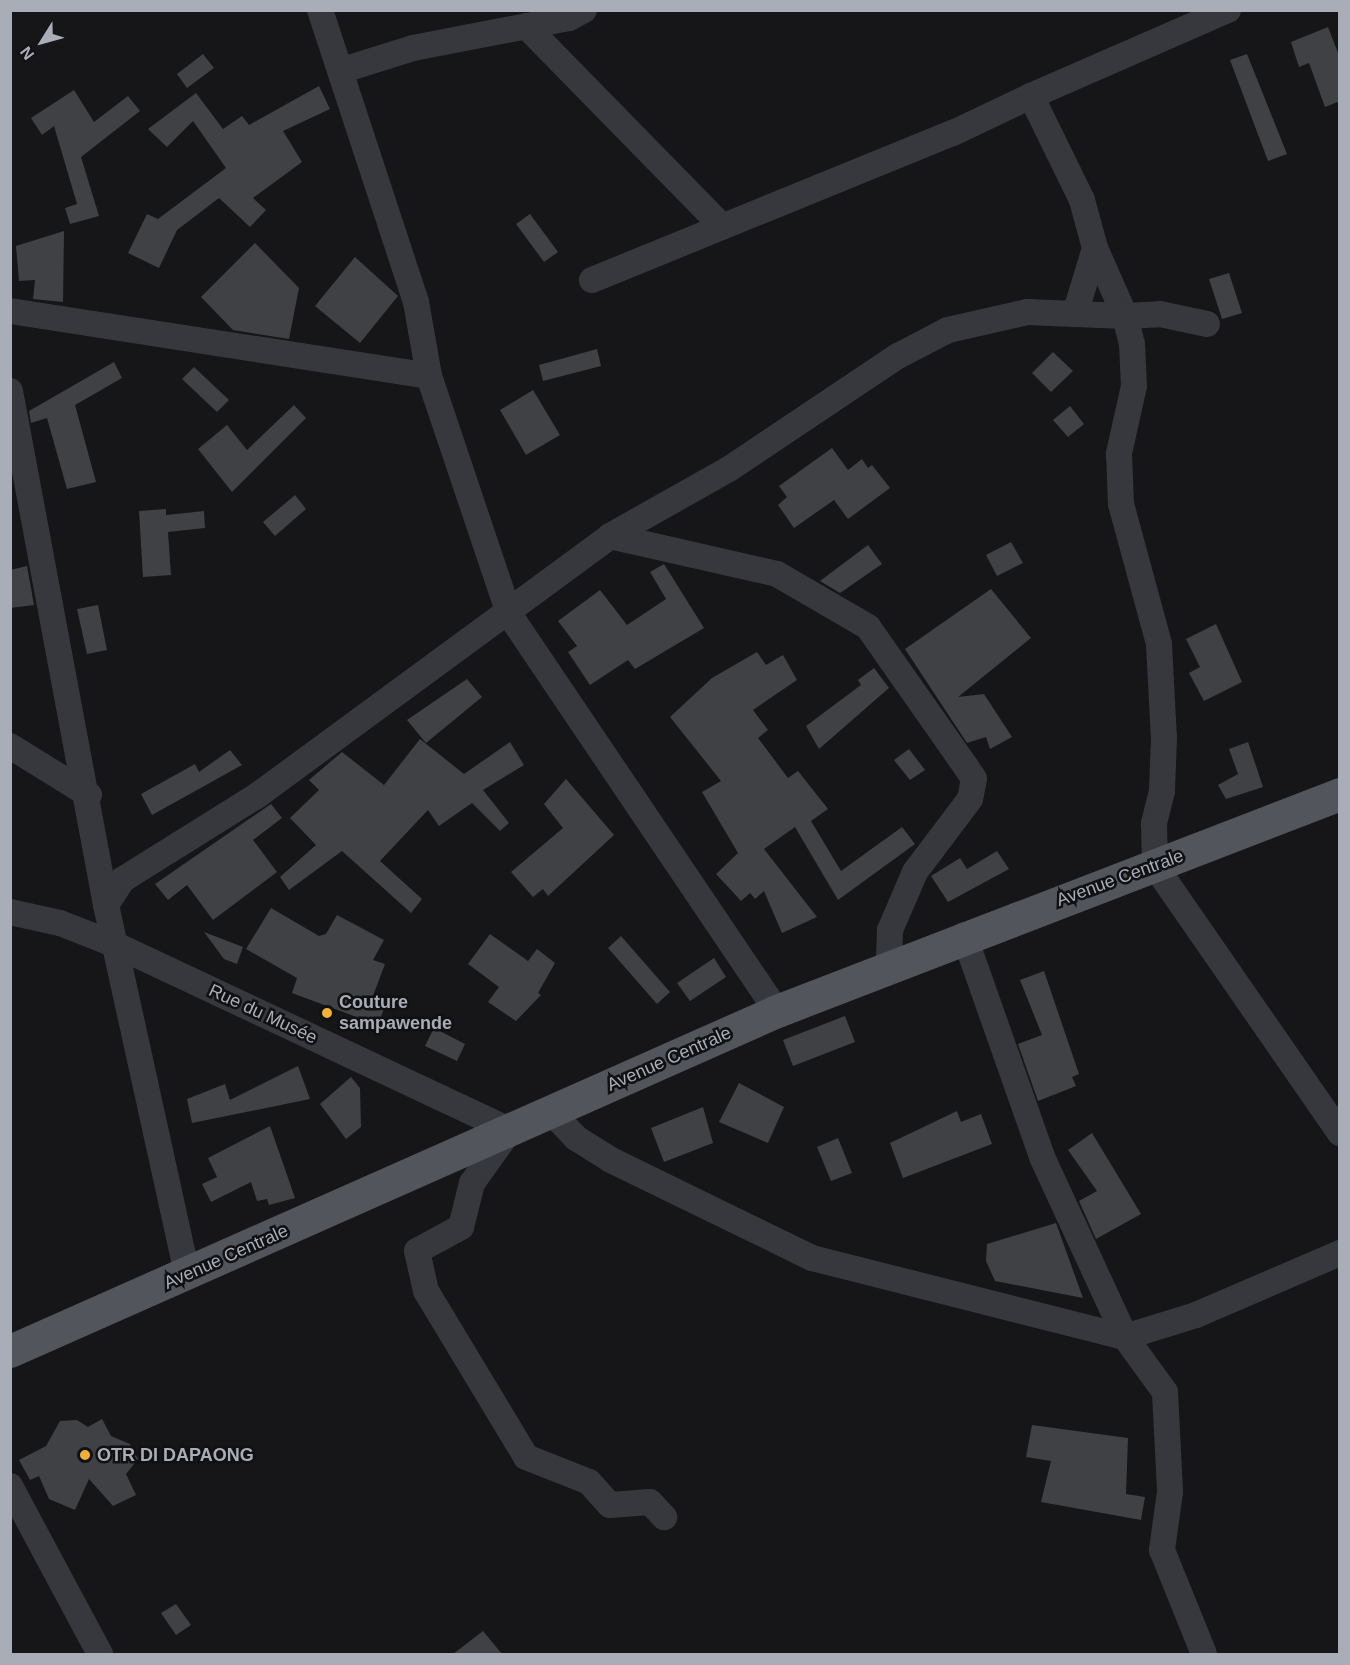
<!DOCTYPE html>
<meta charset="utf-8">
<style>
body{margin:0}
#map{position:relative;width:1350px;height:1665px;overflow:hidden;background:#161618;font-family:Helvetica,sans-serif}
div>[style]{position:absolute}
[style*='--x']{left:calc(var(--x)*1px);top:calc(var(--y)*1px);width:calc(var(--w)*1px);rotate:calc(var(--a)*1deg)}
.building>*{inset:0;background:#404145}
.minor>*{height:26px;margin:-13px;padding:0 13px;transform-origin:13px;border-radius:13px;background:#37383d}
.major>*{height:33px;margin:-16.5px;padding:0 16.5px;transform-origin:16.5px;border-radius:16.5px;background:#53555c}
.dots>*{width:16px;height:16px;translate:-50% -50%;box-sizing:border-box;border:3px solid #111113;border-radius:50%}
span{translate:-50% -50%;white-space:nowrap;text-align:center;line-height:1.15;-webkit-text-stroke:5px #111113;paint-order:stroke}
.street-label{font-size:18px;color:#a8adb8}
.poi-label{font-size:18px;color:#a8adb8;font-weight:700}
.left{translate:0 -50%;text-align:left}
.frame{position:absolute;inset:0;border:12px solid #a8adb8;pointer-events:none}
.north{position:absolute;left:12px;top:12px;width:60px;height:60px;-webkit-text-stroke:4px #111113;paint-order:stroke;rotate:233deg;font-size:16px;font-weight:700;line-height:24px;text-align:center;color:#a8adb8}
.north::after{content:'';display:block;margin:auto;width:21px;height:27px;background:#a8adb8;clip-path:polygon(50% 0,100% 100%,50% 72%,0 100%)}
</style>
<div id="map">
<div class="building">
<div style="clip-path:polygon(1328px 27px,1340px 58px,1340px 101px,1325px 107px,1309px 63px,1299px 67px,1291px 42px)"></div>
<div style="clip-path:polygon(203px 54px,214px 68px,187px 88px,177px 74px)"></div>
<div style="clip-path:polygon(1247px 54px,1287px 154px,1268px 161px,1230px 60px)"></div>
<div style="clip-path:polygon(319px 86px,330px 109px,283px 131px,302px 162px,253px 198px,266px 210px,250px 227px,219px 198px,177px 230px,159px 268px,128px 253px,147px 214px,158px 219px,226px 168px,193px 121px,167px 147px,148px 129px,196px 93px,223px 129px,242px 116px,249px 125px)"></div>
<div style="clip-path:polygon(74px 90px,94px 122px,128px 96px,140px 111px,81px 157px,99px 216px,70px 224px,65px 208px,77px 204px,54px 126px,42px 135px,31px 118px)"></div>
<div style="clip-path:polygon(530px 214px,558px 252px,544px 262px,516px 224px)"></div>
<div style="clip-path:polygon(64px 231px,63px 302px,33px 299px,35px 280px,19px 281px,16px 246px)"></div>
<div style="clip-path:polygon(255px 243px,299px 288px,289px 339px,233px 330px,201px 297px)"></div>
<div style="clip-path:polygon(355px 257px,398px 296px,360px 343px,315px 306px)"></div>
<div style="clip-path:polygon(1229px 273px,1242px 313px,1222px 319px,1209px 279px)"></div>
<div style="clip-path:polygon(597px 349px,601px 366px,543px 381px,539px 365px)"></div>
<div style="clip-path:polygon(1053px 352px,1073px 371px,1051px 392px,1032px 373px)"></div>
<div style="clip-path:polygon(114px 362px,122px 378px,75px 405px,96px 482px,67px 489px,47px 418px,31px 423px,29px 411px)"></div>
<div style="clip-path:polygon(194px 367px,229px 400px,217px 412px,182px 379px)"></div>
<div style="clip-path:polygon(533px 390px,560px 435px,526px 455px,500px 410px)"></div>
<div style="clip-path:polygon(294px 405px,306px 418px,232px 492px,198px 449px,227px 425px,247px 450px)"></div>
<div style="clip-path:polygon(1070px 406px,1084px 424px,1068px 437px,1053px 420px)"></div>
<div style="clip-path:polygon(832px 448px,848px 470px,862px 459px,868px 468px,872px 465px,890px 488px,848px 519px,834px 500px,794px 528px,778px 505px,787px 497px,779px 486px)"></div>
<div style="clip-path:polygon(295px 495px,306px 509px,275px 536px,263px 522px)"></div>
<div style="clip-path:polygon(166px 509px,166px 515px,204px 511px,205px 528px,168px 532px,171px 575px,143px 577px,139px 511px)"></div>
<div style="clip-path:polygon(1011px 542px,1023px 563px,997px 576px,986px 555px)"></div>
<div style="clip-path:polygon(868px 545px,882px 564px,840px 593px,820px 581px)"></div>
<div style="clip-path:polygon(664px 564px,704px 628px,635px 669px,628px 660px,590px 685px,568px 652px,577px 646px,558px 621px,600px 590px,627px 625px,666px 599px,650px 572px)"></div>
<div style="clip-path:polygon(27px 566px,34px 605px,10px 608px,10px 570px)"></div>
<div style="clip-path:polygon(991px 589px,1031px 638px,958px 697px,984px 694px,1012px 737px,990px 749px,986px 737px,967px 743px,905px 649px)"></div>
<div style="clip-path:polygon(98px 605px,107px 650px,87px 654px,77px 609px)"></div>
<div style="clip-path:polygon(1216px 624px,1242px 682px,1204px 701px,1189px 673px,1200px 667px,1186px 639px)"></div>
<div style="clip-path:polygon(757px 652px,766px 665px,783px 655px,797px 680px,753px 710px,768px 730px,758px 738px,788px 778px,798px 771px,828px 809px,811px 821px,841px 871px,902px 827px,915px 844px,838px 900px,795px 827px,764px 849px,817px 917px,782px 933px,764px 891px,755px 899px,750px 893px,741px 901px,716px 874px,738px 853px,702px 792px,721px 781px,670px 717px,712px 678px)"></div>
<div style="clip-path:polygon(874px 668px,889px 688px,819px 749px,806px 726px,861px 685px,858px 680px)"></div>
<div style="clip-path:polygon(467px 679px,482px 697px,426px 743px,407px 720px)"></div>
<div style="clip-path:polygon(420px 739px,464px 774px,510px 742px,524px 765px,483px 790px,509px 823px,500px 831px,472px 803px,439px 826px,428px 810px,380px 861px,422px 899px,411px 913px,342px 851px,289px 890px,280px 877px,316px 845px,290px 818px,319px 790px,309px 780px,342px 752px,384px 785px)"></div>
<div style="clip-path:polygon(1248px 742px,1263px 787px,1226px 799px,1218px 785px,1238px 774px,1229px 749px)"></div>
<div style="clip-path:polygon(909px 749px,925px 770px,910px 780px,894px 760px)"></div>
<div style="clip-path:polygon(230px 750px,242px 765px,152px 815px,141px 794px,195px 764px,199px 772px)"></div>
<div style="clip-path:polygon(566px 779px,614px 835px,548px 896px,543px 889px,533px 897px,511px 872px,563px 828px,544px 804px)"></div>
<div style="clip-path:polygon(271px 804px,282px 818px,253px 840px,277px 872px,213px 920px,187px 885px,168px 900px,155px 884px)"></div>
<div style="clip-path:polygon(997px 851px,1009px 869px,948px 902px,931px 876px,960px 858px,967px 869px)"></div>
<div style="clip-path:polygon(271px 908px,319px 936px,326px 934px,337px 915px,384px 940px,373px 960px,385px 964px,371px 1001px,385px 1006px,378px 1025px,292px 993px,297px 978px,246px 949px)"></div>
<div style="clip-path:polygon(204px 932px,243px 947px,237px 964px,224px 959px)"></div>
<div style="clip-path:polygon(490px 934px,528px 961px,537px 949px,555px 963px,538px 993px,541px 995px,516px 1021px,488px 1002px,499px 987px,468px 964px)"></div>
<div style="clip-path:polygon(621px 936px,670px 992px,657px 1004px,608px 948px)"></div>
<div style="clip-path:polygon(714px 958px,726px 977px,690px 1001px,677px 983px)"></div>
<div style="clip-path:polygon(1044px 971px,1079px 1074px,1072px 1077px,1076px 1086px,1038px 1101px,1018px 1044px,1042px 1035px,1020px 980px)"></div>
<div style="clip-path:polygon(845px 1016px,855px 1042px,793px 1066px,783px 1040px)"></div>
<div style="clip-path:polygon(434px 1028px,465px 1044px,457px 1061px,425px 1046px)"></div>
<div style="clip-path:polygon(298px 1066px,310px 1099px,192px 1123px,187px 1099px,225px 1084px,230px 1100px)"></div>
<div style="clip-path:polygon(351px 1077px,360px 1088px,361px 1127px,346px 1139px,320px 1104px)"></div>
<div style="clip-path:polygon(739px 1083px,784px 1107px,768px 1143px,719px 1122px)"></div>
<div style="clip-path:polygon(703px 1107px,713px 1143px,664px 1162px,651px 1128px)"></div>
<div style="clip-path:polygon(957px 1111px,961px 1122px,981px 1114px,992px 1144px,903px 1178px,890px 1143px)"></div>
<div style="clip-path:polygon(270px 1126px,295px 1198px,269px 1205px,267px 1199px,257px 1201px,251px 1182px,211px 1202px,202px 1184px,217px 1177px,208px 1158px)"></div>
<div style="clip-path:polygon(1092px 1133px,1141px 1214px,1096px 1239px,1079px 1201px,1097px 1191px,1068px 1150px)"></div>
<div style="clip-path:polygon(838px 1138px,852px 1173px,831px 1181px,817px 1147px)"></div>
<div style="clip-path:polygon(1056px 1223px,1083px 1298px,995px 1281px,986px 1261px,987px 1244px)"></div>
<div style="clip-path:polygon(102px 1419px,111px 1436px,130px 1444px,138px 1459px,126px 1474px,136px 1495px,113px 1506px,89px 1479px,75px 1510px,49px 1499px,39px 1476px,30px 1480px,19px 1460px,46px 1446px,60px 1421px,77px 1420px,88px 1427px)"></div>
<div style="clip-path:polygon(1032px 1425px,1128px 1438px,1126px 1494px,1145px 1497px,1141px 1520px,1041px 1502px,1051px 1461px,1026px 1457px)"></div>
<div style="clip-path:polygon(176px 1604px,191px 1625px,176px 1635px,161px 1613px)"></div>
<div style="clip-path:polygon(483px 1631px,502px 1654px,453px 1654px)"></div>
</div>
<div class="minor">
<div style="--x:320;--y:10;--w:307;--a:71.8"></div>
<div style="--x:416;--y:302;--w:75;--a:80"></div>
<div style="--x:526;--y:26;--w:281;--a:45.6"></div>
<div style="--x:343;--y:70;--w:73;--a:-17.4"></div>
<div style="--x:413;--y:48;--w:159;--a:-10.9"></div>
<div style="--x:569;--y:18;--w:17;--a:-28"></div>
<div style="--x:1095;--y:248;--w:74;--a:66.2"></div>
<div style="--x:1125;--y:316;--w:35;--a:-3"></div>
<div style="--x:1160;--y:314;--w:48;--a:12"></div>
<div style="--x:592;--y:280;--w:390;--a:-22.2"></div>
<div style="--x:953;--y:133;--w:86;--a:-25.4"></div>
<div style="--x:10;--y:311;--w:424;--a:8.8"></div>
<div style="--x:429;--y:376;--w:251;--a:71.4"></div>
<div style="--x:509;--y:614;--w:479;--a:56"></div>
<div style="--x:1075;--y:314;--w:50;--a:2.3"></div>
<div style="--x:1125;--y:316;--w:29;--a:76"></div>
<div style="--x:1132;--y:344;--w:42;--a:87.3"></div>
<div style="--x:1134;--y:386;--w:69;--a:102.6"></div>
<div style="--x:1119;--y:453;--w:51;--a:87.8"></div>
<div style="--x:1121;--y:504;--w:145;--a:74.8"></div>
<div style="--x:1159;--y:644;--w:94;--a:87"></div>
<div style="--x:1164;--y:738;--w:53;--a:92.2"></div>
<div style="--x:1162;--y:791;--w:34;--a:104"></div>
<div style="--x:1154;--y:824;--w:42;--a:88.6"></div>
<div style="--x:1155;--y:866;--w:325;--a:55.3"></div>
<div style="--x:10;--y:391;--w:523;--a:79.42"></div>
<div style="--x:106;--y:905;--w:378;--a:77.6"></div>
<div style="--x:610;--y:536;--w:137;--a:-29.4"></div>
<div style="--x:729;--y:469;--w:203;--a:-33.8"></div>
<div style="--x:898;--y:356;--w:56;--a:-27.5"></div>
<div style="--x:948;--y:330;--w:81;--a:-12.8"></div>
<div style="--x:1027;--y:312;--w:48;--a:2.4"></div>
<div style="--x:1075;--y:314;--w:69;--a:-73.1"></div>
<div style="--x:1095;--y:248;--w:50;--a:-105.2"></div>
<div style="--x:1082;--y:200;--w:116;--a:-116.1"></div>
<div style="--x:1031;--y:96;--w:215;--a:-23.6"></div>
<div style="--x:10;--y:746;--w:93;--a:31.8"></div>
<div style="--x:106;--y:905;--w:30;--a:-57"></div>
<div style="--x:122;--y:880;--w:160;--a:-32"></div>
<div style="--x:258;--y:795;--w:437;--a:-36.3"></div>
<div style="--x:610;--y:536;--w:171;--a:12.8"></div>
<div style="--x:777;--y:574;--w:105;--a:30.2"></div>
<div style="--x:868;--y:627;--w:171;--a:55"></div>
<div style="--x:966;--y:767;--w:14;--a:56"></div>
<div style="--x:974;--y:779;--w:20;--a:101"></div>
<div style="--x:970;--y:799;--w:91;--a:127"></div>
<div style="--x:915;--y:872;--w:63;--a:113.3"></div>
<div style="--x:890;--y:930;--w:36;--a:92"></div>
<div style="--x:10;--y:912;--w:51;--a:12.4"></div>
<div style="--x:60;--y:923;--w:60;--a:21.4"></div>
<div style="--x:116;--y:945;--w:435;--a:25.2"></div>
<div style="--x:510;--y:1130;--w:65;--a:125.6"></div>
<div style="--x:472;--y:1183;--w:45;--a:104"></div>
<div style="--x:461;--y:1227;--w:50;--a:151.4"></div>
<div style="--x:417;--y:1251;--w:41;--a:77.3"></div>
<div style="--x:426;--y:1291;--w:194;--a:58.9"></div>
<div style="--x:526;--y:1457;--w:68;--a:21.6"></div>
<div style="--x:589;--y:1482;--w:31;--a:48"></div>
<div style="--x:610;--y:1505;--w:40;--a:-4.3"></div>
<div style="--x:650;--y:1502;--w:21;--a:47"></div>
<div style="--x:964;--y:935;--w:235;--a:70.6"></div>
<div style="--x:1042;--y:1157;--w:198;--a:65.2"></div>
<div style="--x:1125;--y:1337;--w:68;--a:54"></div>
<div style="--x:1165;--y:1392;--w:100;--a:87.1"></div>
<div style="--x:1170;--y:1492;--w:59;--a:97.9"></div>
<div style="--x:1162;--y:1550;--w:112;--a:68"></div>
<div style="--x:551;--y:1112;--w:36;--a:46"></div>
<div style="--x:576;--y:1138;--w:41;--a:32.2"></div>
<div style="--x:611;--y:1160;--w:224;--a:26"></div>
<div style="--x:812;--y:1258;--w:323;--a:14.2"></div>
<div style="--x:1125;--y:1337;--w:74;--a:-17.2"></div>
<div style="--x:1196;--y:1315;--w:157;--a:-23.3"></div>
<div style="--x:10;--y:1486;--w:191;--a:61.8"></div>
</div>
<div class="major">
<div style="--x:10;--y:1351;--w:839;--a:-23.91"></div>
<div style="--x:777;--y:1011;--w:603;--a:-21.08"></div>
</div>
<div class="dots">
<div style="left:327px;top:1013px;background:#f2b134"></div>
<div style="left:85px;top:1455px;background:#f2b134"></div>
</div>
<div class="street-label">
<span style="left:1120px;top:878px;rotate:-20deg">Avenue Centrale</span>
<span style="left:263px;top:1014px;rotate:25deg">Rue du Musée</span>
<span style="left:669px;top:1059px;rotate:-24deg">Avenue Centrale</span>
<span style="left:226px;top:1257px;rotate:-24deg">Avenue Centrale</span>
</div>
<div class="poi-label">
<span class="left" style="left:339px;top:1013px">Couture<br>sampawende</span>
<span class="left" style="left:97px;top:1455px">OTR DI DAPAONG</span>
</div>
<div class="frame"></div>
<div class="north">N</div>
</div>
